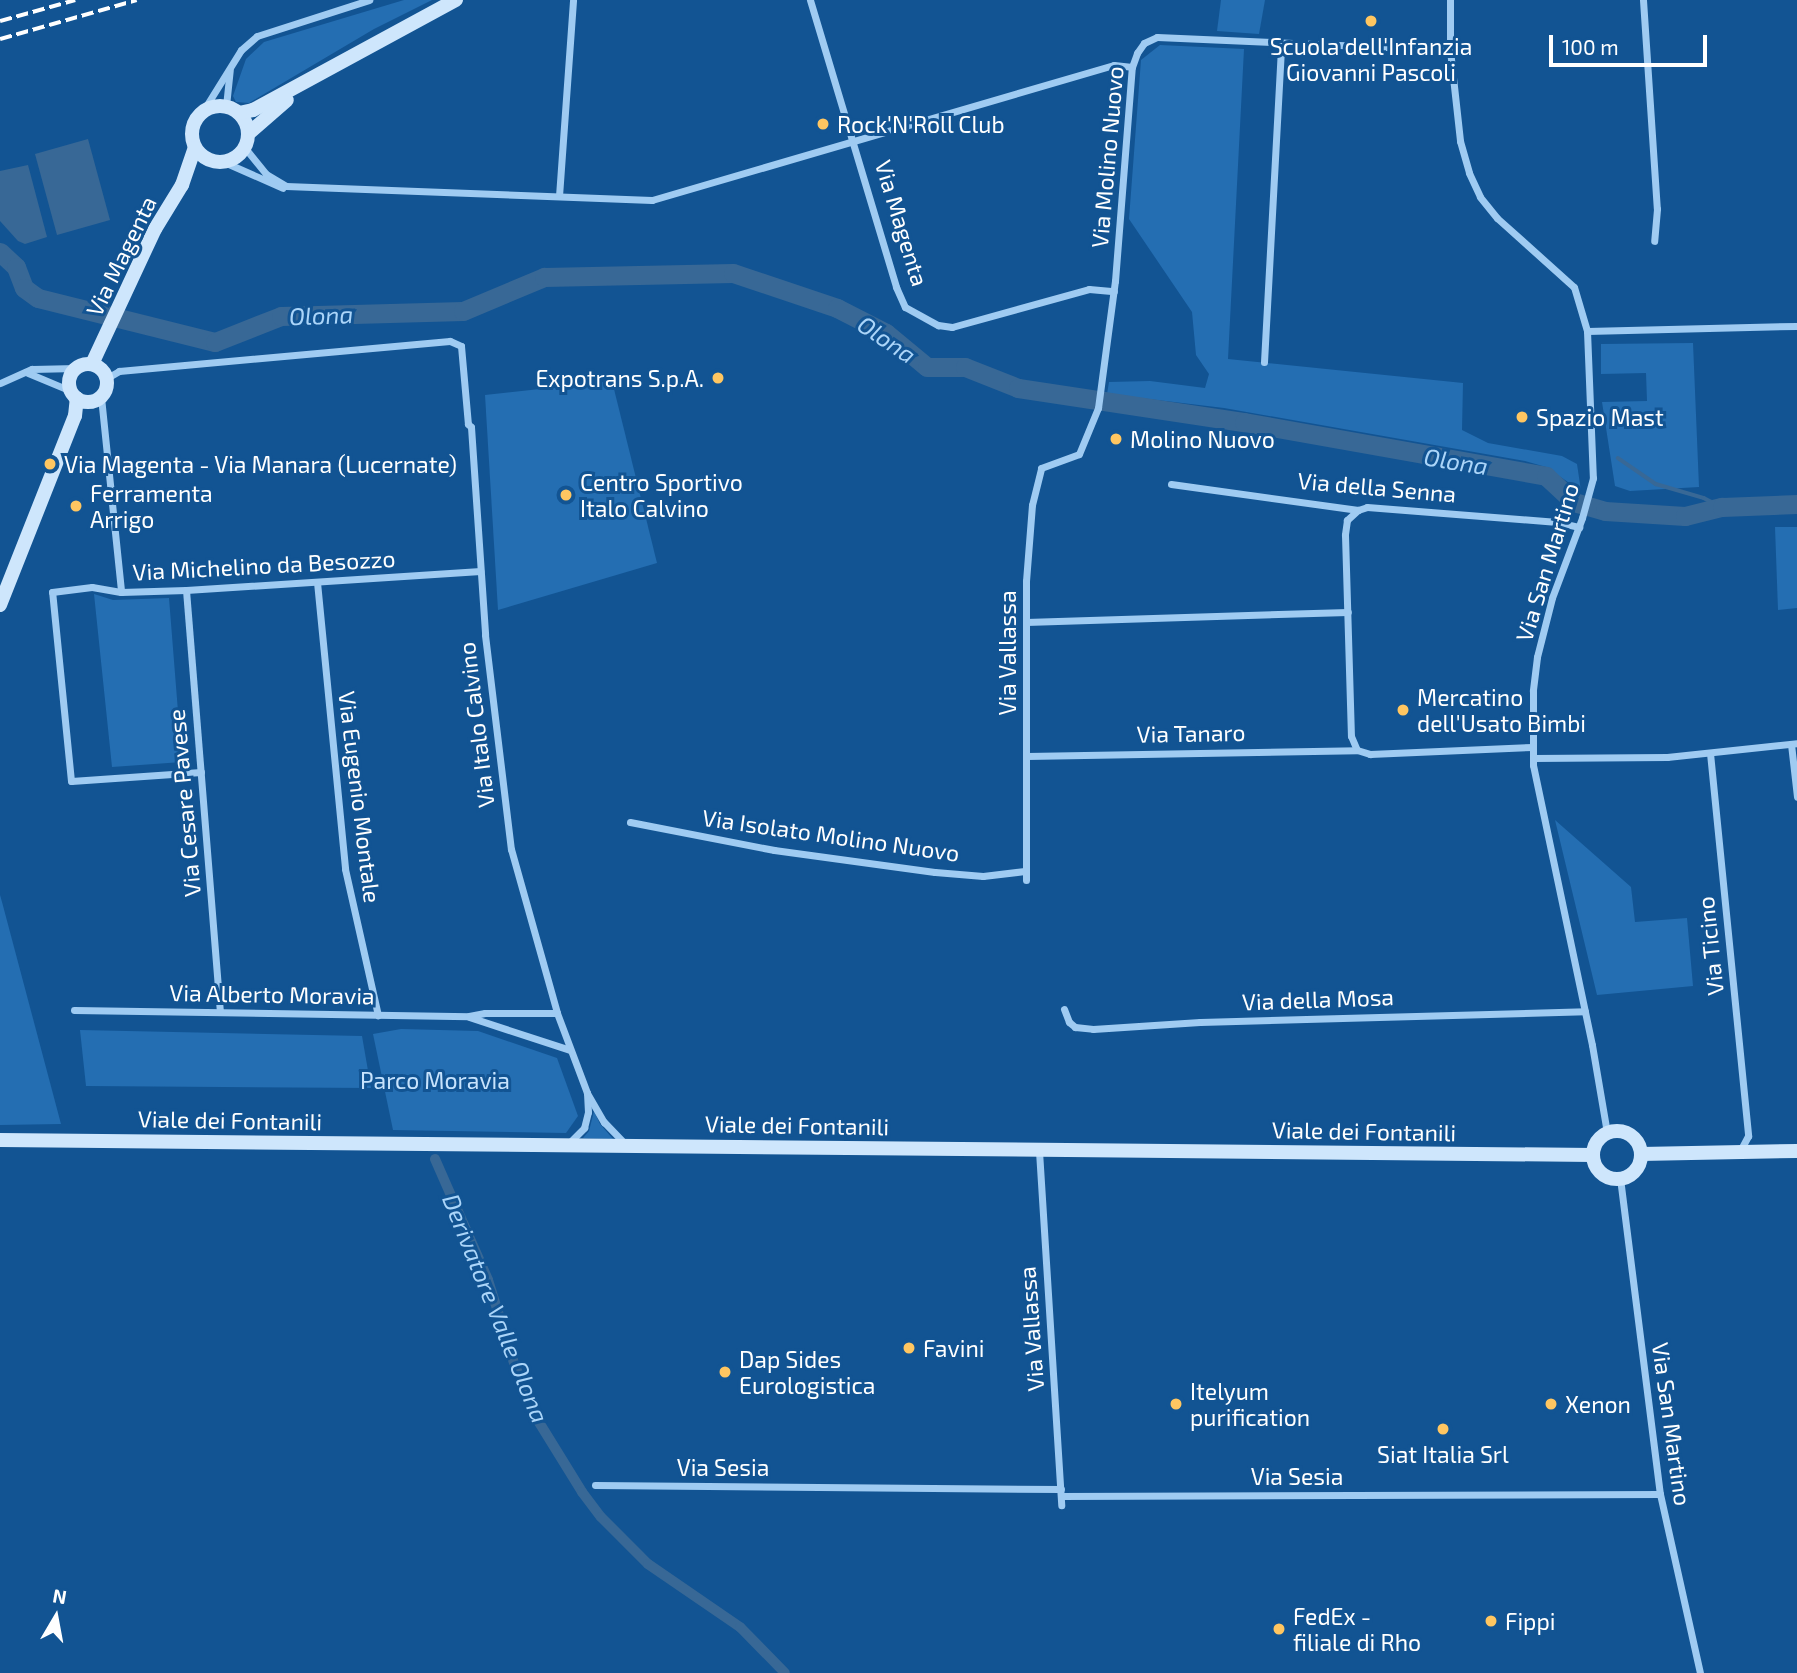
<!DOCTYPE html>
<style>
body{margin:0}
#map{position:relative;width:1797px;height:1673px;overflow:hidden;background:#125493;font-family:"Exo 2",sans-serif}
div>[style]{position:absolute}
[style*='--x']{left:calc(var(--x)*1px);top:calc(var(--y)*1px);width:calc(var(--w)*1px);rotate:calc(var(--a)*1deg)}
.green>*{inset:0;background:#246eb2}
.water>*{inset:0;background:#386896}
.stream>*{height:3.5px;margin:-1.75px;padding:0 1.75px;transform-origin:1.75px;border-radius:1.75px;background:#386896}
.canal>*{height:10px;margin:-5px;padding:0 5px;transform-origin:5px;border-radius:5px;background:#386896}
.river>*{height:19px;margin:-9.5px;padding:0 9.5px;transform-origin:9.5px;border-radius:9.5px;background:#386896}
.street>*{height:7px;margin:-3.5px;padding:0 3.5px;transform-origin:3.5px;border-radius:3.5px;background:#9fcbf2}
.secondary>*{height:14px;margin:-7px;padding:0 7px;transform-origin:7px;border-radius:7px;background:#cee6fc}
.secondary>.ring{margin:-7px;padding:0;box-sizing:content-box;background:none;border:14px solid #cee6fc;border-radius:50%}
.rail>*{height:3.5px;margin-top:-1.75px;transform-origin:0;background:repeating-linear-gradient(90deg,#fff 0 12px,transparent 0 17px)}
.dots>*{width:19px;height:19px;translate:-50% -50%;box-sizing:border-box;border:4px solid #125493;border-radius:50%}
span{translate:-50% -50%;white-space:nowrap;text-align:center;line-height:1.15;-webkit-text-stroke:6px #125493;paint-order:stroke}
.poi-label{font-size:23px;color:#fff}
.left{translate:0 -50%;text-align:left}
.right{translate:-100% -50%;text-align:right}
.street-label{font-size:23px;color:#fff}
.park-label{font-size:23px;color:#c7e3fd}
.water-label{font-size:24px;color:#abd5f9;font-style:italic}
.north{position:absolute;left:21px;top:1582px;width:70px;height:70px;-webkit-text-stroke:5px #125493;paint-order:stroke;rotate:10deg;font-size:19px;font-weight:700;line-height:28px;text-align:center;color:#fff}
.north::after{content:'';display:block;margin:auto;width:24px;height:32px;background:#fff;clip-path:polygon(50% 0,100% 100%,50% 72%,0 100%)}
.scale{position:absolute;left:1549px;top:35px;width:158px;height:32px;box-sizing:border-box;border:4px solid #fff;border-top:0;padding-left:9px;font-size:21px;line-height:24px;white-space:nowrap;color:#fff;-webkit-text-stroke:5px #125493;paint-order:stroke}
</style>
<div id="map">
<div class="green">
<div style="clip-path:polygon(404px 0,432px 0,374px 29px,249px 103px,236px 102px,233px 96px,246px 59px,264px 42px)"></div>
<div style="clip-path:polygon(1221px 0,1265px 0,1259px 34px,1217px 31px)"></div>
<div style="clip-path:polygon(1160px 45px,1244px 49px,1228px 359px,1463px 383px,1462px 430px,1488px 443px,1562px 456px,1577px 464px,1581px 491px,1546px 467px,1525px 461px,1224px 408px,1107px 394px,1109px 382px,1150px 381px,1205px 388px,1209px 374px,1196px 355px,1192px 312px,1129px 219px,1141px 60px)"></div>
<div style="clip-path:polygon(1693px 343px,1699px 487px,1630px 491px,1615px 486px,1602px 402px,1647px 401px,1646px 373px,1601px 374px,1601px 344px)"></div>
<div style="clip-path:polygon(612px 381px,657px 563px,498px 610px,485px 395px)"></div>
<div style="clip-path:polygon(1775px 527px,1797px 527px,1797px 608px,1778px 610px)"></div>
<div style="clip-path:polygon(94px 594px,113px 600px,169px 598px,182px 762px,112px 767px)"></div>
<div style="clip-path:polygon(1555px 820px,1631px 887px,1635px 922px,1687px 918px,1693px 986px,1597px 995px)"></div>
<div style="clip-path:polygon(0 895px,2px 902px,61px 1124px,0 1125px)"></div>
<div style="clip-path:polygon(401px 1029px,478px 1031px,557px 1058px,578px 1116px,566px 1133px,393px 1130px,373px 1034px)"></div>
<div style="clip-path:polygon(80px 1030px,362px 1036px,371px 1088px,86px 1086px)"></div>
<div style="clip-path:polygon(594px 1111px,600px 1124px,613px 1139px,583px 1138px,589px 1131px)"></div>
</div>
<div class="water">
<div style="clip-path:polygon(88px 139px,110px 220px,57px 235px,35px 154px)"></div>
<div style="clip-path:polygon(28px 165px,47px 237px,25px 244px,18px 241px,0 221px,0 171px)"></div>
</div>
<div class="stream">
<div style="--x:1618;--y:458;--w:46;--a:34.4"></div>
<div style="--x:1656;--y:484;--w:50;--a:16.3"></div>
<div style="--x:1704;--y:498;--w:20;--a:27"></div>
</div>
<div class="canal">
<div style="--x:435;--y:1159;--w:132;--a:66.3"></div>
<div style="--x:488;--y:1280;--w:90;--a:72.6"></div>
<div style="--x:515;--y:1366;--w:57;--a:67.5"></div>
<div style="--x:537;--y:1419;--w:86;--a:58.3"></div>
<div style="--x:582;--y:1492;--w:31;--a:53"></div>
<div style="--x:601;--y:1517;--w:66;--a:45"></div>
<div style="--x:648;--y:1564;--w:112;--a:34.4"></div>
<div style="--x:740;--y:1627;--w:64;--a:45.6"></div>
</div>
<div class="river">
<div style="--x:0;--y:252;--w:22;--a:43"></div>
<div style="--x:16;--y:267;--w:22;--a:69"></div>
<div style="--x:24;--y:288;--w:17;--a:36"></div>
<div style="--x:38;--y:298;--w:182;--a:14"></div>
<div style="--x:215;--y:342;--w:71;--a:-21.5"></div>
<div style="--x:281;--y:316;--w:182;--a:-1.6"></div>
<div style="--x:463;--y:311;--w:88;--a:-22.8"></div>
<div style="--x:544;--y:277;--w:189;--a:-1.2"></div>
<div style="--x:733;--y:273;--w:110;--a:18.6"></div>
<div style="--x:837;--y:308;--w:55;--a:27"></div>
<div style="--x:886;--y:333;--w:53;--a:39.7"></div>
<div style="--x:927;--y:367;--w:38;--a:0"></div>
<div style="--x:965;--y:367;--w:57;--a:21.6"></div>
<div style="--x:1018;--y:388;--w:229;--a:8.6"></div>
<div style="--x:1244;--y:422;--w:307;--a:10.1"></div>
<div style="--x:1546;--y:476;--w:38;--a:43"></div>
<div style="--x:1574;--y:502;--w:32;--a:16"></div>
<div style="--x:1605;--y:511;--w:80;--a:3.6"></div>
<div style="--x:1685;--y:516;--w:38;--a:-14"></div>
<div style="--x:1722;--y:507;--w:75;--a:-2.3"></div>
</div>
<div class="street">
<div style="--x:810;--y:0;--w:300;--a:73.3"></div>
<div style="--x:896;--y:287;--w:22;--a:66"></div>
<div style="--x:905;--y:307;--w:38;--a:29"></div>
<div style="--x:938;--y:325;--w:14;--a:8"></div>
<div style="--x:952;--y:327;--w:142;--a:-15.5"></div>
<div style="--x:1089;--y:289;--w:25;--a:5"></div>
<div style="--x:1450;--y:0;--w:50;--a:90"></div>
<div style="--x:1450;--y:50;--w:92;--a:83.7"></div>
<div style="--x:1460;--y:141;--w:33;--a:74"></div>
<div style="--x:1469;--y:173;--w:26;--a:65"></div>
<div style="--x:1480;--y:197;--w:27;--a:51"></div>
<div style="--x:1497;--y:218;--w:103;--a:41.9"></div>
<div style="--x:1574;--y:287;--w:46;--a:73.5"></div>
<div style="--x:1587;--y:331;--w:147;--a:87.7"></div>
<div style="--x:1593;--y:478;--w:41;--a:105.4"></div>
<div style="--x:1582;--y:518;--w:85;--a:110.6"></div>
<div style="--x:1552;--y:598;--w:61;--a:104.3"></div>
<div style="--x:1537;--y:657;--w:34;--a:97"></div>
<div style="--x:1533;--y:691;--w:74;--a:90"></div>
<div style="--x:1533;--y:765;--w:286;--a:78.1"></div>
<div style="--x:1592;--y:1045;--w:89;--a:80.3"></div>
<div style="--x:1643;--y:0;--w:209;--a:86.2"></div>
<div style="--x:1657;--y:209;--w:32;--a:95"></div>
<div style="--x:226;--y:106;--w:36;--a:-84"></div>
<div style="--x:203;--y:111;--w:72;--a:-58.1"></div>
<div style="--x:241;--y:50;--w:21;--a:-41"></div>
<div style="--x:257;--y:36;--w:118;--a:-17.8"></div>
<div style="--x:245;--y:148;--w:33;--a:51"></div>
<div style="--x:266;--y:174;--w:23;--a:31"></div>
<div style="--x:286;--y:186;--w:366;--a:2.2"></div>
<div style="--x:652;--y:200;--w:481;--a:-16.3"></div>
<div style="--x:1114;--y:65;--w:18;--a:6"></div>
<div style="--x:224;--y:162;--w:64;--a:23.8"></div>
<div style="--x:559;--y:196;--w:196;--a:-85.9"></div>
<div style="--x:1587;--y:331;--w:210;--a:-1.4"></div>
<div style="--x:1264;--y:362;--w:319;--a:-86.9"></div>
<div style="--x:28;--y:373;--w:47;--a:22.7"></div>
<div style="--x:107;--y:378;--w:14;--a:-30"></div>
<div style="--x:119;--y:371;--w:332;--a:-5.2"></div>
<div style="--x:450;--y:341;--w:12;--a:24"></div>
<div style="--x:461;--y:346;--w:78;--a:84.9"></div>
<div style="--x:468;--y:424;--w:4;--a:45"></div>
<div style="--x:471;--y:427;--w:208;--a:86.1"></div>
<div style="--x:485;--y:635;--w:216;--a:83.1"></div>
<div style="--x:511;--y:849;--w:170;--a:74.3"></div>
<div style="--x:557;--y:1013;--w:85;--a:69.4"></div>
<div style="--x:0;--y:383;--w:35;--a:-24"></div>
<div style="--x:32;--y:369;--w:44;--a:-1.3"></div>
<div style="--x:101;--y:397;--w:196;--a:84.1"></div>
<div style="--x:1171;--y:484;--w:189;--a:7.9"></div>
<div style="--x:1358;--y:510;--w:9;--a:-18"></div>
<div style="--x:1367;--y:507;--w:191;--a:4.5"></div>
<div style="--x:1557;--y:522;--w:23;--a:13"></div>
<div style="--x:1358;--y:510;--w:15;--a:138"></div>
<div style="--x:1347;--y:520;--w:15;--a:98"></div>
<div style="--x:1345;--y:535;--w:201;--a:88.3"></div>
<div style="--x:1351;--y:736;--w:15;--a:67"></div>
<div style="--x:1357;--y:750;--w:14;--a:17"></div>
<div style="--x:1370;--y:754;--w:163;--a:-2.5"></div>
<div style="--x:317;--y:582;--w:288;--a:84.4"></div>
<div style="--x:345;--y:869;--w:150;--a:77.3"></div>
<div style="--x:186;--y:590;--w:423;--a:85.4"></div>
<div style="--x:1026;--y:622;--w:322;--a:-1.8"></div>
<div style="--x:1791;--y:744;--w:53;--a:83.5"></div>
<div style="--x:1710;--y:753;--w:385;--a:84.3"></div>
<div style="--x:1748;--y:1136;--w:17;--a:118"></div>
<div style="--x:1027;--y:756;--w:330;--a:-1"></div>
<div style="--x:1533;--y:758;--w:134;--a:-0.4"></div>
<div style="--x:1667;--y:757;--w:131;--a:-6.1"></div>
<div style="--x:201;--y:772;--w:130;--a:176"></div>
<div style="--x:71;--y:781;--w:190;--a:-95.7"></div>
<div style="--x:52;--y:592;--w:40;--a:-7.1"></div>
<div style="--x:92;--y:587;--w:29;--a:10"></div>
<div style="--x:121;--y:592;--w:65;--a:-1.8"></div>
<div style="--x:186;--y:590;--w:295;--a:-3.7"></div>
<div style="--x:630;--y:822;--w:147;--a:11"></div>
<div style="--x:774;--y:850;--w:162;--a:7.8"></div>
<div style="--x:935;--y:872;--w:48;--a:4.8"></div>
<div style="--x:983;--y:876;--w:42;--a:-6.8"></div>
<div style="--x:1026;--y:880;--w:299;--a:-90"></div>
<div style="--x:1026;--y:581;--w:76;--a:-85.5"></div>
<div style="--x:1032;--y:505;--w:38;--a:-76"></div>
<div style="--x:1041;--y:468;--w:40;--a:-20.2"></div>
<div style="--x:1079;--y:454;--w:50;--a:-67.6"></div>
<div style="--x:1098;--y:408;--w:128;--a:-82.4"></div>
<div style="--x:1115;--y:281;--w:215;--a:-85.5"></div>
<div style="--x:1132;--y:67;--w:15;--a:-70"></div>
<div style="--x:1137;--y:53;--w:12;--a:-55"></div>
<div style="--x:1144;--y:43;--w:14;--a:-25"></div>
<div style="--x:1157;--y:37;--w:293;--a:2.5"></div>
<div style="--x:1064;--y:1009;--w:14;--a:69"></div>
<div style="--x:1069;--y:1022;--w:8;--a:40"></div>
<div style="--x:1075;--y:1027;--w:18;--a:6"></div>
<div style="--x:1093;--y:1029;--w:107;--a:-3.7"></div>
<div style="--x:1200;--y:1022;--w:385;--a:-1.6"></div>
<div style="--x:74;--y:1010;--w:395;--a:0.9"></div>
<div style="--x:469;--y:1016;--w:16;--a:-11"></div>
<div style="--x:485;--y:1013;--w:72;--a:0"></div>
<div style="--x:469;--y:1017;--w:106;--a:18.1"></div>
<div style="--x:568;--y:1144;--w:23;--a:-45"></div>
<div style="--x:584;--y:1128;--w:16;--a:-76"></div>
<div style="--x:588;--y:1112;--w:19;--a:-93"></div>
<div style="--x:587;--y:1093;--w:34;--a:60"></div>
<div style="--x:604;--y:1122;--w:29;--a:46"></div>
<div style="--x:1039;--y:1151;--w:355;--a:86.4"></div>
<div style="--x:1620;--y:1178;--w:319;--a:82.8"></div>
<div style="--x:1660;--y:1494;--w:183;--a:77.4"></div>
<div style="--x:595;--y:1485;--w:466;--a:0.5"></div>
<div style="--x:1061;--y:1496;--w:599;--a:-0.19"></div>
</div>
<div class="secondary">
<div class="ring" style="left:192px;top:106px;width:42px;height:42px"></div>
<div style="--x:239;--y:113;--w:14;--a:-12"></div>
<div style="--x:253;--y:110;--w:231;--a:-28.5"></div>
<div style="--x:249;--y:133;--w:50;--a:-41"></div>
<div class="ring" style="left:69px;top:364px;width:24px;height:24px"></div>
<div style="--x:92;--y:364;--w:149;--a:-65"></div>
<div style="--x:155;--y:229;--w:52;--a:-58.5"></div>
<div style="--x:182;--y:185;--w:39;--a:-71"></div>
<div style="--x:0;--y:605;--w:203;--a:-68.4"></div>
<div style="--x:75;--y:416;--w:18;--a:-84"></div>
<div class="ring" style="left:1593px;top:1131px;width:34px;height:34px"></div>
<div style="--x:0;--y:1140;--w:1593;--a:0.54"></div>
<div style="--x:1641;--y:1154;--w:156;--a:-1.1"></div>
</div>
<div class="rail">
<div style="--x:0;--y:21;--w:78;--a:-15.6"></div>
<div style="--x:0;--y:39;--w:142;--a:-15.9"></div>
</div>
<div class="dots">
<div style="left:1371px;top:21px;background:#ffc661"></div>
<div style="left:823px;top:124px;background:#ffc661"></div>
<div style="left:718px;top:378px;background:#ffc661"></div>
<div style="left:1522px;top:417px;background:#ffc661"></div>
<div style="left:1116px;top:439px;background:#ffc661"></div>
<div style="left:50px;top:464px;background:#ffc661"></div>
<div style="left:566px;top:495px;background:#ffc661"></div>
<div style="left:76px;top:506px;background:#ffc661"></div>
<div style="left:1403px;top:710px;background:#ffc661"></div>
<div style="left:909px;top:1348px;background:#ffc661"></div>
<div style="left:725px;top:1372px;background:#ffc661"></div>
<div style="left:1176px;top:1404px;background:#ffc661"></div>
<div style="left:1551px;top:1404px;background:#ffc661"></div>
<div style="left:1443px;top:1429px;background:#ffc661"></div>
<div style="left:1491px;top:1621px;background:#ffc661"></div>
<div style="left:1279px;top:1629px;background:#ffc661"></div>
</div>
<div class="poi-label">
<span style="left:1371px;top:59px">Scuola dell'Infanzia<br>Giovanni Pascoli</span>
<span class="left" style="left:837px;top:124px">Rock'N'Roll Club</span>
<span class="right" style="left:704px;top:378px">Expotrans S.p.A.</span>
<span class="left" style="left:1536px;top:417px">Spazio Mast</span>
<span class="left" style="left:1130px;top:439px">Molino Nuovo</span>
<span class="left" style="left:64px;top:464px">Via Magenta - Via Manara (Lucernate)</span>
<span class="left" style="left:580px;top:495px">Centro Sportivo<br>Italo Calvino</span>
<span class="left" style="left:90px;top:506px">Ferramenta<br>Arrigo</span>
<span class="left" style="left:1417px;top:710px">Mercatino<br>dell'Usato Bimbi</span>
<span class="left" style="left:923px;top:1348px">Favini</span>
<span class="left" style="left:739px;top:1372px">Dap Sides<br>Eurologistica</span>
<span class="left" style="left:1190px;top:1404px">Itelyum<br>purification</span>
<span class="left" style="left:1565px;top:1404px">Xenon</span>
<span style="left:1443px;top:1454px">Siat Italia Srl</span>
<span class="left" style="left:1293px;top:1629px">FedEx -<br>filiale di Rho</span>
<span class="left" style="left:1505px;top:1621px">Fippi</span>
</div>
<div class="street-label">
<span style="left:1107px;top:157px;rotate:-85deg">Via Molino Nuovo</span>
<span style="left:902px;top:223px;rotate:73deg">Via Magenta</span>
<span style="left:121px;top:256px;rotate:-64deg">Via Magenta</span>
<span style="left:1377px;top:487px;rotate:5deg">Via della Senna</span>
<span style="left:1547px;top:562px;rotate:-73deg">Via San Martino</span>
<span style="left:264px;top:565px;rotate:-3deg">Via Michelino da Besozzo</span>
<span style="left:1007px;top:653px;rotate:-90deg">Via Vallassa</span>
<span style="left:476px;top:725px;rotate:-97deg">Via Italo Calvino</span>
<span style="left:1191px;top:733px;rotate:-1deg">Via Tanaro</span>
<span style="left:360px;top:797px;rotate:83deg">Via Eugenio Montale</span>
<span style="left:184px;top:803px;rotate:-95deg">Via Cesare Pavese</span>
<span style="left:831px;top:835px;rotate:8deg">Via Isolato Molino Nuovo</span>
<span style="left:1710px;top:946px;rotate:-96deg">Via Ticino</span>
<span style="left:272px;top:994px;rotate:1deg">Via Alberto Moravia</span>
<span style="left:1318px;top:999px;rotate:-2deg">Via della Mosa</span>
<span style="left:230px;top:1120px;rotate:1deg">Viale dei Fontanili</span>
<span style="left:797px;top:1125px;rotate:1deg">Viale dei Fontanili</span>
<span style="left:1364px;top:1131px;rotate:1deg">Viale dei Fontanili</span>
<span style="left:1031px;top:1329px;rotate:-94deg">Via Vallassa</span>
<span style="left:1672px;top:1424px;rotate:82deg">Via San Martino</span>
<span style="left:723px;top:1467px">Via Sesia</span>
<span style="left:1297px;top:1476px">Via Sesia</span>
</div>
<div class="park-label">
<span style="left:435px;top:1080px">Parco Moravia</span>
</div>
<div class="water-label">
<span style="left:321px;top:315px;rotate:-2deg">Olona</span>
<span style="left:887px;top:339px;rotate:34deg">Olona</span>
<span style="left:1456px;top:461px;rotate:9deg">Olona</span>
<span style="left:496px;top:1308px;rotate:68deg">Derivatore Valle Olona</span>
</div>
<div class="north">N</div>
<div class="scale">100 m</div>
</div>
